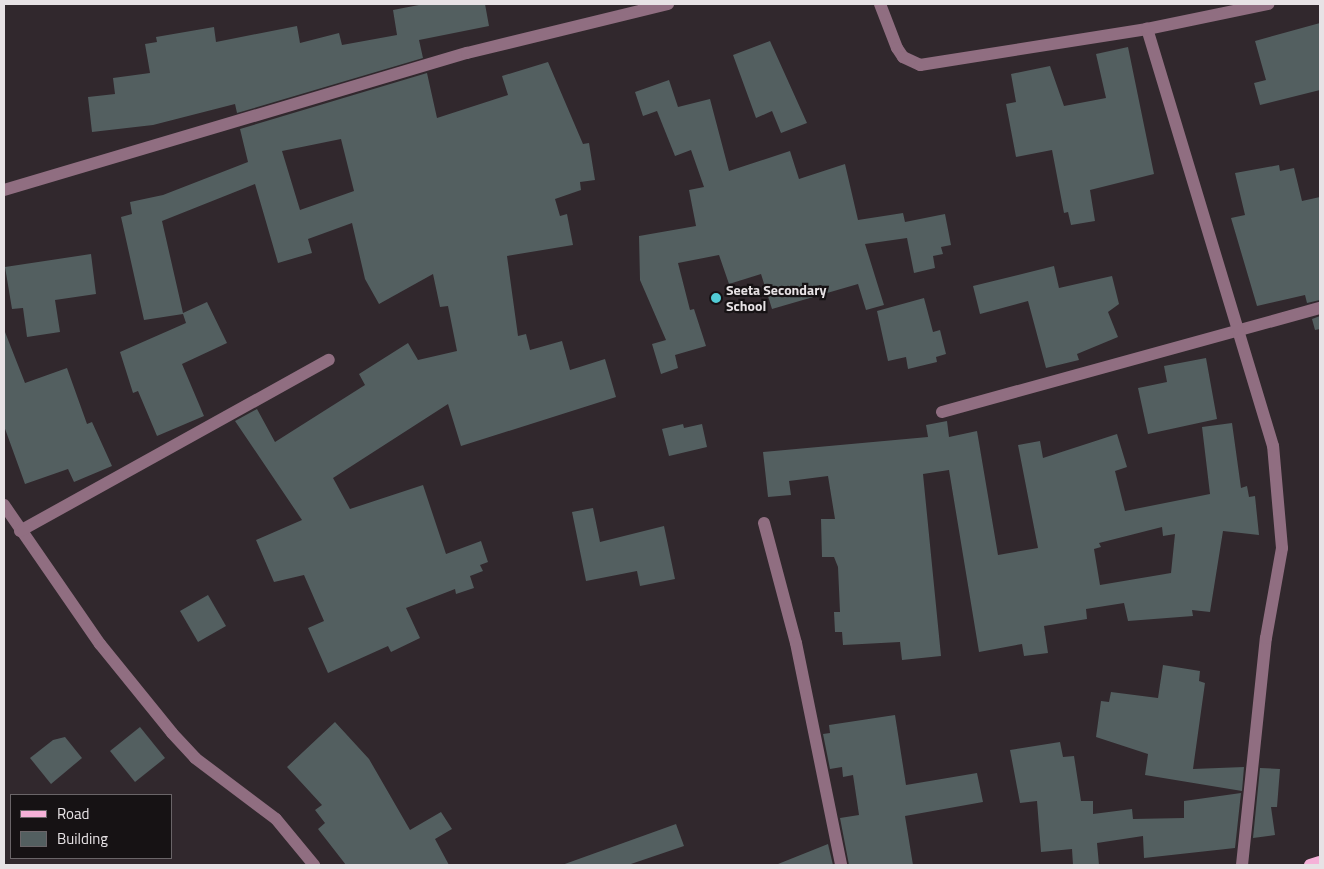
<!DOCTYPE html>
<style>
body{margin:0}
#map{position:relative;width:1324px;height:869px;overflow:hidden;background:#31282d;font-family:"Titillium Web",sans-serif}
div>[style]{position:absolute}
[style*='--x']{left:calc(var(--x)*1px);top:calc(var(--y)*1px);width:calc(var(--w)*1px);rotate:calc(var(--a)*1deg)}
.building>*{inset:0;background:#535f60}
.minor>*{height:12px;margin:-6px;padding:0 6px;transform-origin:6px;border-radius:6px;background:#906e81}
.major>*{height:12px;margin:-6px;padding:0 6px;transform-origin:6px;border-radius:6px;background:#f5b1d8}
.dots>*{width:14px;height:14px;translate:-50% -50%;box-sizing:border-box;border:2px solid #161214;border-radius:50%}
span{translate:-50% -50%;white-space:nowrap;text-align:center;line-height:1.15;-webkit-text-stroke:4.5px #161214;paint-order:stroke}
.poi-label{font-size:14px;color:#e7e2e5;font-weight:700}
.left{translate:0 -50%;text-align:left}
.frame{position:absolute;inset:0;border:5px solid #e7e2e5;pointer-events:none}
.legend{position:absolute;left:10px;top:794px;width:162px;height:65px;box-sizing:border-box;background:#161214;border:1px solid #6a6568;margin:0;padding:6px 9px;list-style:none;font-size:15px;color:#e7e2e5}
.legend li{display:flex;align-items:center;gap:10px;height:25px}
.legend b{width:25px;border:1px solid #6a6568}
</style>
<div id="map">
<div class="building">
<div style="clip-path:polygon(424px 4px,485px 4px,489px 26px,419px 40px,423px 58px,237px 113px,235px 104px,153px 125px,92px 132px,88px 97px,115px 94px,113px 78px,150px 73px,145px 44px,157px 42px,156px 37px,214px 27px,216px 42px,297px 26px,300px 43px,339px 33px,342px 45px,397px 35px,393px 10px)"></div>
<div style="clip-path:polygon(1320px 23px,1320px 90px,1260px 105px,1254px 83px,1266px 80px,1255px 41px)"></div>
<div style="clip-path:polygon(770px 41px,807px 123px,781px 133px,772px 111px,756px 118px,733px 55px)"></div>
<div style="clip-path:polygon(1128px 47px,1154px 174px,1090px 190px,1095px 221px,1071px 225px,1068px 212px,1064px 213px,1052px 150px,1016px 157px,1006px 104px,1016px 102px,1011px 74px,1050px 66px,1064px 106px,1106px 98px,1096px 54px)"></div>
<div style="clip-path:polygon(evenodd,548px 62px,583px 144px,589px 143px,595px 180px,580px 182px,581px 190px,555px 199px,560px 216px,567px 214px,573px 245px,507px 256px,518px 336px,526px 334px,530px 350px,562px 341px,570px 370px,605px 359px,616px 397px,461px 446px,448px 404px,333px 478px,350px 509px,423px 485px,446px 554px,481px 541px,488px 562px,480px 565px,483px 571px,470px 576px,474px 588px,456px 594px,455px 589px,406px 608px,420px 638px,391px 652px,388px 646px,328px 673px,308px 628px,324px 621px,304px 575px,274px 582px,256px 540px,302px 520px,235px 421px,257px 409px,275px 442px,365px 385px,359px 374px,408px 343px,418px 360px,457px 351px,448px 306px,440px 307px,433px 274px,379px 304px,365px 279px,352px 223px,308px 239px,312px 253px,278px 263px,255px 184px,162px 221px,183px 313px,207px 302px,227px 343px,182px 364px,204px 416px,157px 436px,138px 391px,133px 393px,120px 352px,186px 323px,183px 314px,144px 320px,121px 217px,132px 214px,130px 202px,163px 195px,248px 162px,240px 129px,427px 73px,437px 118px,508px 95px,502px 76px,548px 62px,341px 139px,354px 191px,300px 210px,282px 151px,341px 139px)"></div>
<div style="clip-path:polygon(669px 80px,678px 107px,710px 99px,729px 171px,790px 151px,799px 179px,845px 164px,858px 220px,903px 213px,905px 222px,945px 214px,951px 245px,941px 247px,943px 254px,933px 256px,935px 268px,914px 273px,907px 238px,865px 244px,884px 305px,866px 310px,858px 284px,772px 309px,761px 274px,729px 284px,719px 255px,678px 263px,690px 310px,694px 309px,706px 346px,675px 355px,678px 368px,661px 374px,652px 344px,666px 340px,640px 280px,639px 236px,696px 226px,689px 190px,704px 187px,691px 150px,675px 156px,657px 111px,643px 116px,635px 92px)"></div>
<div style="clip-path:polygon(1279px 165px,1280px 171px,1294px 168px,1302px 201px,1320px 197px,1320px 300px,1307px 303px,1305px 295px,1257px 306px,1231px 218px,1245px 215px,1235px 173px)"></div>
<div style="clip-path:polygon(91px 254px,96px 294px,55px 300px,60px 332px,27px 337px,23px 308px,12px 309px,5px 267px)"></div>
<div style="clip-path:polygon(1054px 266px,1059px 288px,1112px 276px,1119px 304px,1108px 312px,1118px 337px,1077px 354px,1079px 360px,1046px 368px,1028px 301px,980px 314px,973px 286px)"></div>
<div style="clip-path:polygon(924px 298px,933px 332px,940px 330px,946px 354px,936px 357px,937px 362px,908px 369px,906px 357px,888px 361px,877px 311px)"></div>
<div style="clip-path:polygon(1320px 316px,1320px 329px,1315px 330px,1312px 319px)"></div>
<div style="clip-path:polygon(5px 332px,25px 383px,67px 368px,87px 424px,92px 422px,112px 466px,74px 482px,68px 469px,25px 484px,4px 426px)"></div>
<div style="clip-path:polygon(1206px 358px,1217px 419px,1148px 434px,1138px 388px,1167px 382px,1164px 366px)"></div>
<div style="clip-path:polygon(evenodd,947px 421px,949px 437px,977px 431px,998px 555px,1038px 548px,1018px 445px,1040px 441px,1043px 458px,1117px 434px,1127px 467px,1115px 471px,1125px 511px,1210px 494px,1202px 427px,1232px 423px,1241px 488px,1247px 486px,1249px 497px,1255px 496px,1259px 535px,1223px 531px,1210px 612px,1192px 610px,1193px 616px,1128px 621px,1124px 603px,1086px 609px,1087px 619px,1044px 626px,1048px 653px,1024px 656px,1022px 644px,979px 652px,949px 470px,923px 474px,941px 656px,902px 660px,900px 642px,843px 645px,842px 632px,835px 632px,834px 612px,840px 612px,838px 567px,834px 557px,822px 557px,821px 519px,835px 519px,828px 476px,789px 481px,791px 495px,768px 497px,763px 452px,928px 437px,926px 425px,947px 421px,1162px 527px,1163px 536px,1175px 534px,1171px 573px,1100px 585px,1094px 549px,1101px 547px,1099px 543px,1162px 527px)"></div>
<div style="clip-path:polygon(683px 424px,684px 428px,702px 424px,707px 447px,669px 456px,662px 429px)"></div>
<div style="clip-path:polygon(593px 508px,600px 542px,664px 526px,675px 579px,640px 586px,637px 571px,586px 581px,572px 512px)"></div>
<div style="clip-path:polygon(208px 595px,226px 626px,198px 642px,180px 611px)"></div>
<div style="clip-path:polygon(1163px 665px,1200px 671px,1199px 681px,1205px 683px,1193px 769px,1244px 767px,1242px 791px,1145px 775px,1148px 754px,1096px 737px,1101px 701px,1109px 702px,1111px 692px,1158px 698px)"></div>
<div style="clip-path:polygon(895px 715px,906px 785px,977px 773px,983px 802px,905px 816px,913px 865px,849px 865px,840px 818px,859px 815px,853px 775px,843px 777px,842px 767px,830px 769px,823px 734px,830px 733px,829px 725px)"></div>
<div style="clip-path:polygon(335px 722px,369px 759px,410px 830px,441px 812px,452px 829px,435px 839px,449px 865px,346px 865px,318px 829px,325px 823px,315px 810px,322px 805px,287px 767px)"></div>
<div style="clip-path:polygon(140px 727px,165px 758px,135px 782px,110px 751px)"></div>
<div style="clip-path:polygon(65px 737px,82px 758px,51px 784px,30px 758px,53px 740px)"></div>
<div style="clip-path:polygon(1060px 742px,1063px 757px,1074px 756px,1081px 801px,1093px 801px,1093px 814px,1132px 809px,1133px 819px,1184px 818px,1184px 801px,1241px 793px,1235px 848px,1144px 858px,1143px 836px,1097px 843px,1099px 865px,1073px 865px,1072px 849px,1041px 852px,1037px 801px,1020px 803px,1010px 750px)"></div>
<div style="clip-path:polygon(1260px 768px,1280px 769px,1277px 807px,1271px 807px,1275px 835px,1253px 838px)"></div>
<div style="clip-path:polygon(676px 824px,684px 846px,628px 865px,562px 865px)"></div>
<div style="clip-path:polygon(828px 844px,833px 865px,778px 865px,778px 864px)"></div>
</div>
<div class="minor">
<div style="--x:880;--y:4;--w:47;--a:68.9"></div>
<div style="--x:897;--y:48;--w:11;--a:56"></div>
<div style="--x:903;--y:57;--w:19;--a:25"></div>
<div style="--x:920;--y:65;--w:230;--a:-9"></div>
<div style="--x:4;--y:190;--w:483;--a:-16.5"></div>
<div style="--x:467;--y:53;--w:207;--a:-13.7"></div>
<div style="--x:942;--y:412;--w:392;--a:-15.4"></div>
<div style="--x:4;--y:505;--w:169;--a:55.4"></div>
<div style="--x:100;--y:644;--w:114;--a:51"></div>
<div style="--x:172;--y:733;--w:34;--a:47"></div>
<div style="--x:195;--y:758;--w:101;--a:37"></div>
<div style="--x:276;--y:819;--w:60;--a:50.4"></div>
<div style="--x:764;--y:523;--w:124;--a:75.1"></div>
<div style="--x:796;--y:643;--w:227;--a:78.5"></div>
<div style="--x:20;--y:531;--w:353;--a:-29"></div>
<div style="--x:1242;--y:865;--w:228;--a:-84"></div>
<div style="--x:1266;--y:638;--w:91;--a:-79.9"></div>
<div style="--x:1282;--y:548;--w:102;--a:-95"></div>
<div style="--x:1273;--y:446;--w:436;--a:-106.8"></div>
<div style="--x:1147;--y:29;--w:124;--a:-11.7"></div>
</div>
<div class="major">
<div style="--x:1310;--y:865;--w:10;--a:-17"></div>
</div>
<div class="dots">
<div style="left:716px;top:298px;background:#52ccd6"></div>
</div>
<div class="poi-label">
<span class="left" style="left:726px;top:298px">Seeta Secondary<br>School</span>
</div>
<div class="frame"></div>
<ul class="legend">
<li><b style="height:6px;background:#f5b1d8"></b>Road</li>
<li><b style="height:14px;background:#535f60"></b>Building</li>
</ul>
</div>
